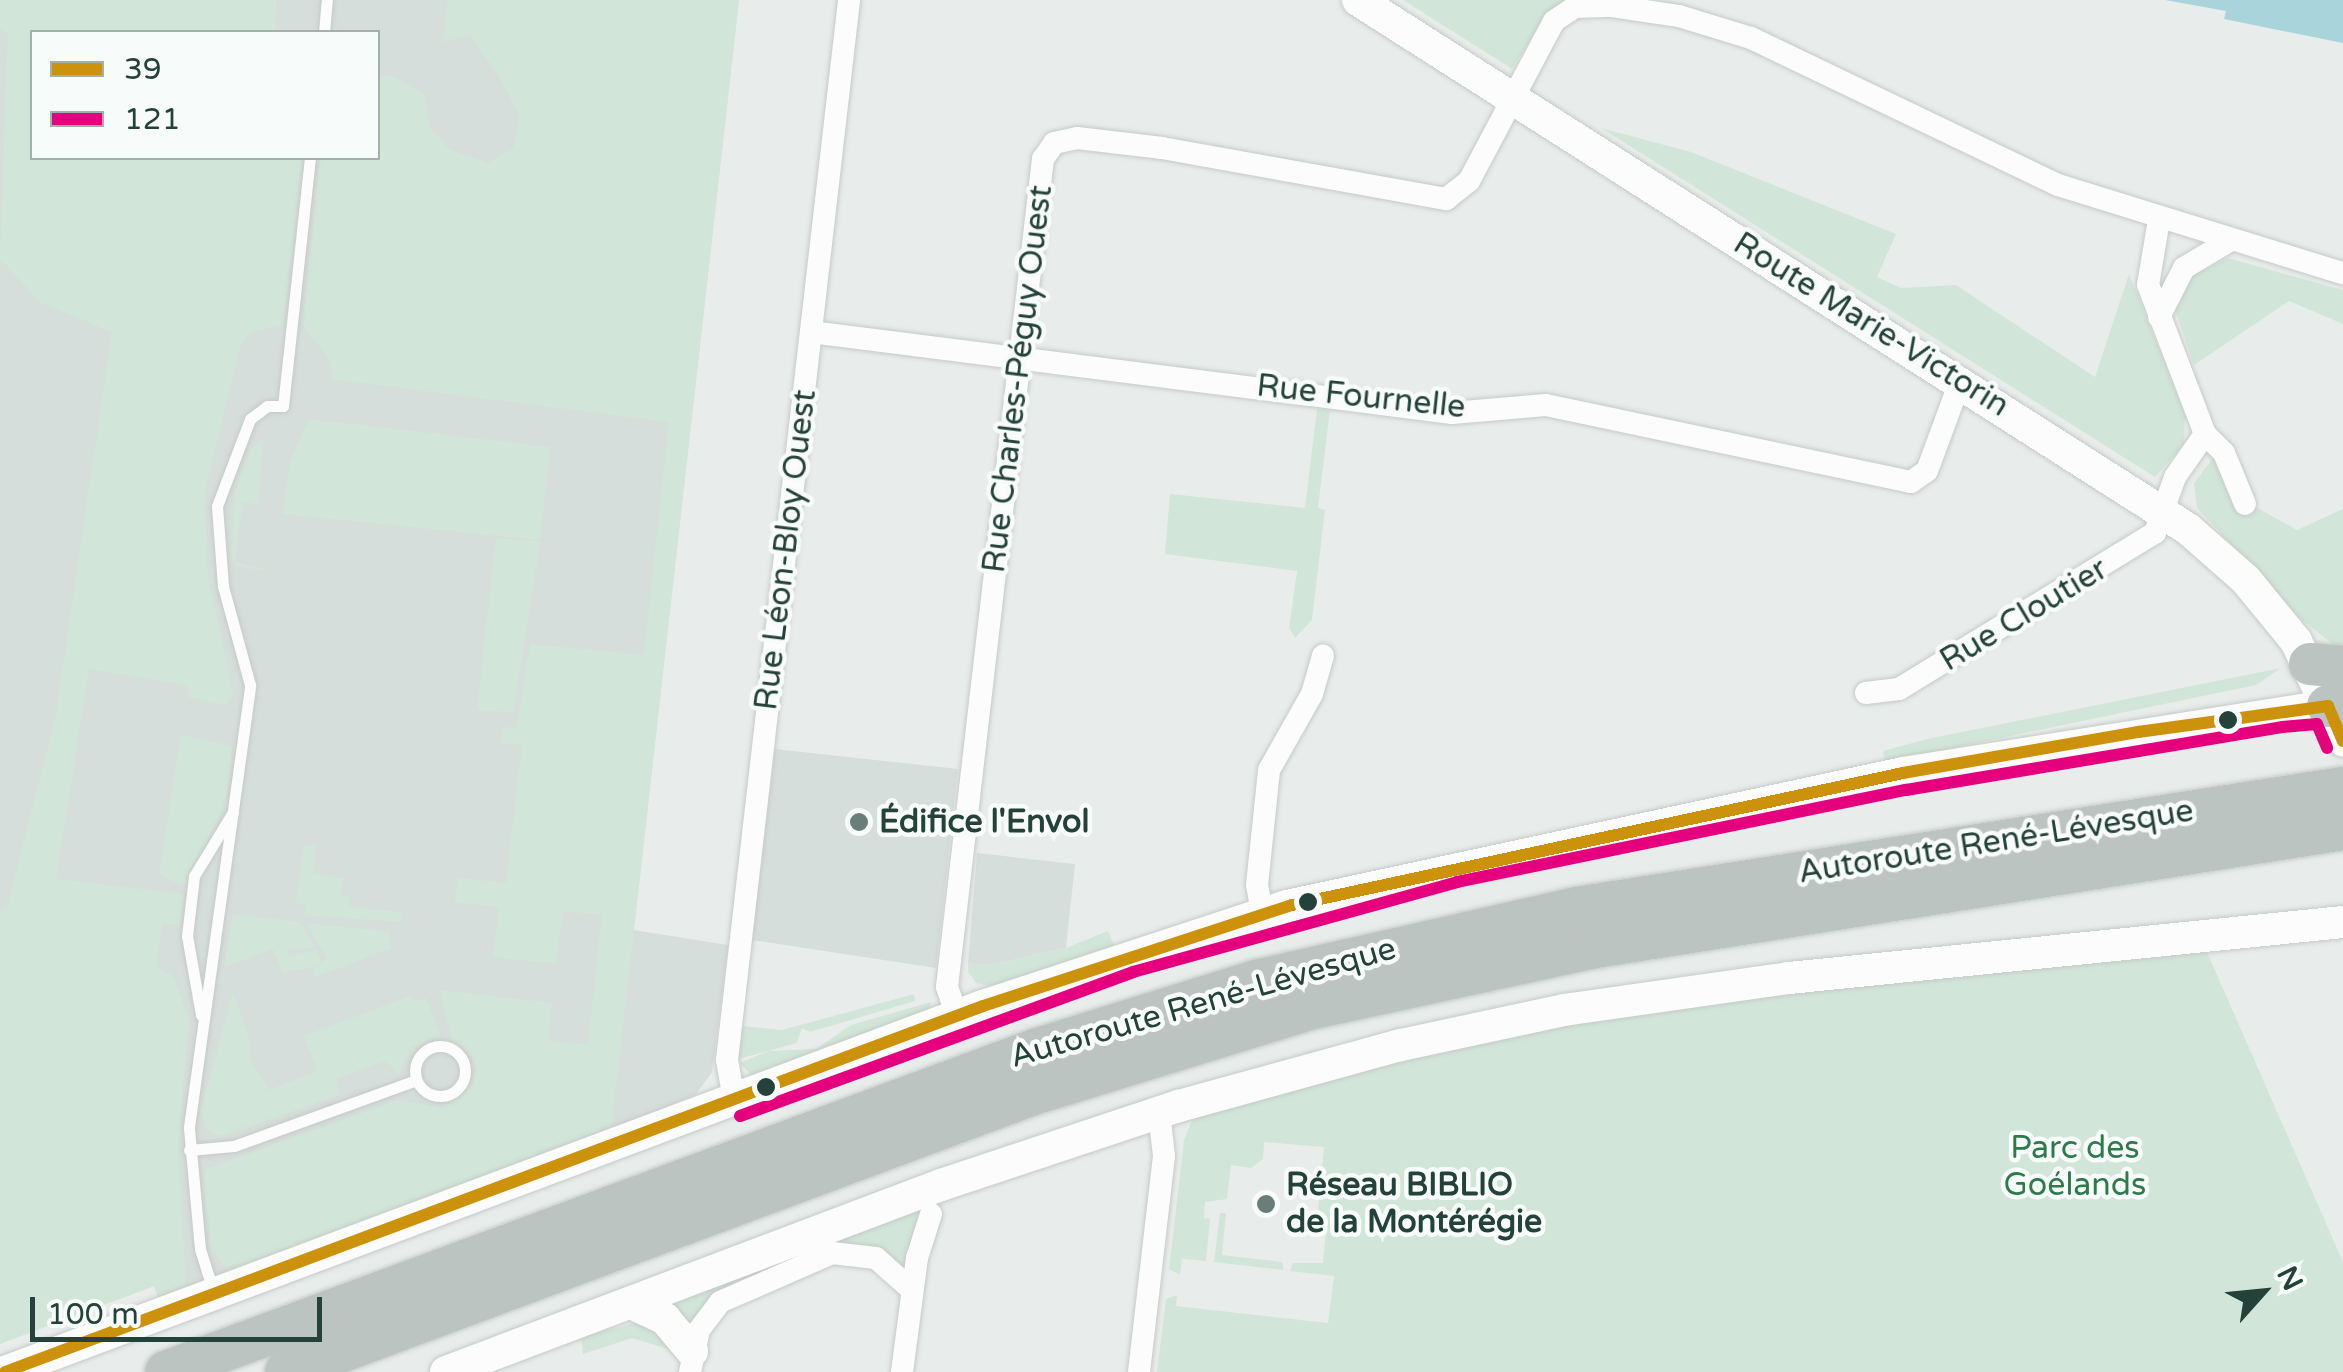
<!DOCTYPE html>
<meta charset="utf-8">
<style>
body{margin:0}
#map{position:relative;width:2343px;height:1372px;overflow:hidden;background:#e8edeb;font-family:"Varela Round",sans-serif}
div>[style]{position:absolute}
[style*='--x']{left:calc(var(--x)*1px);top:calc(var(--y)*1px);width:calc(var(--w)*1px);rotate:calc(var(--a)*1deg)}
.built>*{inset:0;background:#d6dedb}
.green>*{inset:0;background:#d1e6d8}
.water>*{inset:0;background:#a9d4db}
.roads{filter:drop-shadow(0 0 2px #c5cac8) drop-shadow(0 0 2px #c5cac8)}
.lane>*{height:11px;margin:-5.5px;padding:0 5.5px;transform-origin:5.5px;border-radius:5.5px;background:#fcfcfc}
.lane>.ring{margin:-5.5px;padding:0;box-sizing:content-box;background:none;border:11px solid #fcfcfc;border-radius:50%}
.street>*{height:22px;margin:-11px;padding:0 11px;transform-origin:11px;border-radius:11px;background:#fcfcfc}
.secondary>*{height:32px;margin:-16px;padding:0 16px;transform-origin:16px;border-radius:16px;background:#fcfcfc}
.highway>*{height:42px;margin:-21px;padding:0 21px;transform-origin:21px;border-radius:21px;background:#bcc4c2}
.bus-1>*{height:12px;margin:-6px;padding:0 6px;transform-origin:6px;border-radius:6px;background:#cd920c}
.bus-2>*{height:12px;margin:-6px;padding:0 6px;transform-origin:6px;border-radius:6px;background:#e5007d}
.dots>*{width:28px;height:28px;translate:-50% -50%;box-sizing:border-box;border:5px solid #f7fbf9;border-radius:50%}
span{translate:-50% -50%;white-space:nowrap;text-align:center;line-height:1.15;-webkit-text-stroke:9px #f7fbf9;paint-order:stroke}
.street-label{font-size:32px;color:#24423a}
.poi-label{font-size:32px;color:#24423a;font-weight:700}
.left{translate:0 -50%;text-align:left}
.park-label{font-size:32px;color:#2d7a4b}
.legend{position:absolute;left:30px;top:30px;width:350px;height:130px;box-sizing:border-box;background:#f7fbf9;border:2px solid #a3b1ad;margin:0;padding:12px 18px;list-style:none;font-size:30px;color:#24423a}
.legend li{display:flex;align-items:center;gap:20px;height:50px}
.legend b{width:50px;border:2px solid #a3b1ad}
.north{position:absolute;left:2213px;top:1242px;width:100px;height:100px;-webkit-text-stroke:8px #f7fbf9;paint-order:stroke;rotate:63deg;font-size:28px;font-weight:700;line-height:40px;text-align:center;color:#24423a}
.north::after{content:'';display:block;margin:auto;width:35px;height:45px;background:#24423a;clip-path:polygon(50% 0,100% 100%,50% 72%,0 100%)}
.scale{position:absolute;left:30px;top:1297px;width:292px;height:45px;box-sizing:border-box;border:5px solid #24423a;border-top:0;padding-left:12px;font-size:30px;line-height:35px;white-space:nowrap;color:#24423a;-webkit-text-stroke:8px #f7fbf9;paint-order:stroke}
</style>
<div id="map">
<div class="built">
<div style="clip-path:polygon(evenodd,0 0,739px 0,634px 930px,728px 945px,712px 1072px,696px 1094px,611px 1131px,159px 1299px,154px 1286px,0 1343px,0 0,32px 32px,378px 32px,378px 158px,32px 158px,32px 32px)"></div>
<div style="clip-path:polygon(775px 749px,958px 769px,936px 968px,752px 940px)"></div>
<div style="clip-path:polygon(977px 853px,1075px 864px,1066px 948px,985px 966px,968px 963px)"></div>
</div>
<div class="green">
<div style="clip-path:polygon(0 0,276px 0,275px 32px,32px 32px,32px 158px,302px 158px,283px 324px,250px 333px,240px 346px,204px 495px,208px 576px,233px 694px,226px 705px,188px 697px,189px 686px,89px 669px,56px 879px,184px 894px,180px 925px,162px 923px,156px 968px,172px 975px,189px 1018px,178px 1146px,186px 1285px,159px 1299px,154px 1286px,0 1344px,0 912px,7px 907px,55px 720px,112px 332px,40px 302px,0 258px,8px 34px,0 28px)"></div>
<div style="clip-path:polygon(448px 0,739px 0,611px 1131px,229px 1272px,211px 1249px,203px 1170px,397px 1100px,444px 1108px,473px 1085px,476px 1067px,470px 1052px,452px 1038px,439px 990px,552px 1003px,548px 1041px,588px 1045px,602px 915px,563px 911px,556px 964px,493px 957px,499px 907px,455px 902px,457px 878px,506px 883px,522px 745px,501px 743px,503px 727px,517px 728px,530px 644px,644px 655px,669px 422px,333px 379px,329px 358px,303px 326px,320px 158px,378px 158px,378px 76px,392px 76px,424px 94px,429px 126px,450px 150px,488px 163px,513px 149px,520px 117px,504px 84px,470px 34px,443px 42px)"></div>
<div style="clip-path:polygon(1403px 0,1568px 0,1545px 16px,1512px 69px)"></div>
<div style="clip-path:polygon(1601px 128px,1691px 152px,1896px 234px,1877px 277px,1901px 288px,1956px 285px,2095px 377px,2129px 274px,2185px 415px,2184px 444px,2155px 477px)"></div>
<div style="clip-path:polygon(2228px 258px,2343px 290px,2343px 324px,2289px 301px,2194px 365px,2175px 310px,2185px 280px)"></div>
<div style="clip-path:polygon(1317px 409px,1330px 410px,1318px 508px,1325px 510px,1312px 620px,1295px 638px,1289px 628px,1297px 571px,1165px 554px,1170px 494px,1305px 508px)"></div>
<div style="clip-path:polygon(309px 419px,550px 447px,540px 540px,283px 514px,290px 461px)"></div>
<div style="clip-path:polygon(263px 441px,258px 504px,243px 502px,235px 562px,274px 572px,235px 566px,231px 554px,235px 493px,250px 449px)"></div>
<div style="clip-path:polygon(2213px 458px,2254px 506px,2297px 530px,2343px 509px,2343px 652px,2302px 620px,2197px 508px,2194px 483px)"></div>
<div style="clip-path:polygon(496px 538px,540px 542px,513px 712px,477px 710px)"></div>
<div style="clip-path:polygon(2281px 668px,2256px 685px,1885px 762px,1883px 751px,1927px 739px)"></div>
<div style="clip-path:polygon(181px 735px,232px 746px,226px 801px,185px 887px,159px 874px)"></div>
<div style="clip-path:polygon(304px 845px,316px 845px,313px 874px,343px 878px,341px 895px,350px 898px,349px 907px,402px 912px,401px 922px,304px 915px,305px 904px,296px 903px)"></div>
<div style="clip-path:polygon(233px 914px,299px 922px,315px 947px,288px 950px,289px 957px,316px 950px,322px 965px,283px 973px,273px 949px,224px 967px)"></div>
<div style="clip-path:polygon(307px 923px,389px 932px,391px 948px,315px 977px,313px 970px,327px 959px)"></div>
<div style="clip-path:polygon(1108px 931px,1114px 945px,995px 987px,976px 983px,968px 971px,968px 963px,985px 966px,1066px 948px)"></div>
<div style="clip-path:polygon(2207px 952px,2343px 1262px,2343px 1372px,1157px 1372px,1166px 1299px,1177px 1295px,1176px 1306px,1328px 1323px,1334px 1276px,1290px 1271px,1293px 1263px,1323px 1263px,1326px 1231px,1316px 1229px,1324px 1147px,1264px 1142px,1263px 1159px,1251px 1168px,1231px 1165px,1227px 1199px,1205px 1202px,1204px 1218px,1210px 1219px,1206px 1261px,1182px 1259px,1180px 1275px,1169px 1269px,1184px 1140px,1195px 1113px,1484px 1035px,1741px 995px)"></div>
<div style="clip-path:polygon(233px 993px,250px 1042px,249px 1058px,269px 1090px,317px 1071px,304px 1036px,411px 996px,415px 1002px,426px 998px,440px 1035px,412px 1047px,398px 1075px,386px 1060px,335px 1079px,340px 1095px,219px 1136px,206px 1128px,201px 1109px)"></div>
<div style="clip-path:polygon(914px 994px,915px 1001px,810px 1032px,802px 1028px,797px 1043px,738px 1059px,742px 1026px,782px 1030px)"></div>
<div style="clip-path:polygon(931px 1002px,929px 1010px,753px 1077px,740px 1063px,768px 1051px,816px 1049px,851px 1025px)"></div>
<div style="clip-path:polygon(924px 1201px,904px 1271px,871px 1246px,835px 1243px,720px 1289px,690px 1327px,675px 1315px,670px 1300px)"></div>
<div style="clip-path:polygon(1220px 1213px,1226px 1213px,1222px 1255px,1282px 1262px,1284px 1270px,1214px 1262px)"></div>
<div style="clip-path:polygon(643px 1321px,678px 1352px,632px 1338px,583px 1354px,581px 1337px)"></div>
</div>
<div class="water">
<div style="clip-path:polygon(2165px 0,2343px 0,2343px 43px,2224px 19px,2226px 11px)"></div>
</div>
<div class="roads">
<div class="lane">
<div style="--x:324;--y:32;--w:32;--a:-85"></div>
<div style="--x:201;--y:1015;--w:80;--a:-100"></div>
<div style="--x:187;--y:936;--w:60;--a:-83.3"></div>
<div style="--x:194;--y:876;--w:75;--a:-58.6"></div>
<div class="ring" style="left:415px;top:1046px;width:39px;height:39px"></div>
<div style="--x:189;--y:1150;--w:45;--a:-5.1"></div>
<div style="--x:234;--y:1146;--w:194;--a:-19.9"></div>
<div style="--x:213;--y:1290;--w:43;--a:-107.6"></div>
<div style="--x:200;--y:1249;--w:122;--a:-95.2"></div>
<div style="--x:189;--y:1127;--w:446;--a:-82.1"></div>
<div style="--x:250;--y:685;--w:103;--a:-105.3"></div>
<div style="--x:223;--y:586;--w:80;--a:-94.3"></div>
<div style="--x:217;--y:506;--w:93;--a:-69.2"></div>
<div style="--x:250;--y:419;--w:21;--a:-37"></div>
<div style="--x:267;--y:406;--w:16;--a:0"></div>
<div style="--x:283;--y:406;--w:249;--a:-83.8"></div>
</div>
<div class="street">
<div style="--x:2159;--y:317;--w:55;--a:-63"></div>
<div style="--x:2184;--y:268;--w:52;--a:-31"></div>
<div style="--x:811;--y:332;--w:646;--a:7.2"></div>
<div style="--x:1452;--y:413;--w:94;--a:-4.9"></div>
<div style="--x:1546;--y:405;--w:373;--a:11.9"></div>
<div style="--x:1911;--y:482;--w:19;--a:-35"></div>
<div style="--x:1927;--y:471;--w:95;--a:-69.7"></div>
<div style="--x:2205;--y:434;--w:27;--a:45"></div>
<div style="--x:2224;--y:453;--w:55;--a:67.6"></div>
<div style="--x:1866;--y:693;--w:33;--a:-7"></div>
<div style="--x:1899;--y:689;--w:300;--a:-31.4"></div>
<div style="--x:2155;--y:533;--w:59;--a:-70.3"></div>
<div style="--x:2175;--y:477;--w:52;--a:-55.1"></div>
<div style="--x:2205;--y:434;--w:160;--a:-110.9"></div>
<div style="--x:2148;--y:285;--w:66;--a:-80.4"></div>
<div style="--x:1262;--y:913;--w:28;--a:-100"></div>
<div style="--x:1257;--y:885;--w:116;--a:-84"></div>
<div style="--x:1269;--y:770;--w:87;--a:-60.5"></div>
<div style="--x:1312;--y:694;--w:40;--a:-74"></div>
<div style="--x:957;--y:1016;--w:31;--a:-109"></div>
<div style="--x:947;--y:987;--w:834;--a:-83.39"></div>
<div style="--x:1043;--y:159;--w:19;--a:-55"></div>
<div style="--x:1054;--y:143;--w:24;--a:-12"></div>
<div style="--x:1077;--y:138;--w:86;--a:6.7"></div>
<div style="--x:1162;--y:148;--w:289;--a:10.2"></div>
<div style="--x:1446;--y:199;--w:29;--a:-38"></div>
<div style="--x:1469;--y:181;--w:181;--a:-62"></div>
<div style="--x:1554;--y:21;--w:25;--a:-34"></div>
<div style="--x:1575;--y:7;--w:37;--a:-2"></div>
<div style="--x:1612;--y:6;--w:68;--a:8.5"></div>
<div style="--x:1679;--y:16;--w:75;--a:17"></div>
<div style="--x:1751;--y:38;--w:340;--a:25.6"></div>
<div style="--x:2058;--y:185;--w:298;--a:17.2"></div>
<div style="--x:734;--y:1100;--w:41;--a:-99.9"></div>
<div style="--x:727;--y:1060;--w:1067;--a:-83.43"></div>
<div style="--x:690;--y:1372;--w:43;--a:-77.9"></div>
<div style="--x:699;--y:1330;--w:35;--a:-53"></div>
<div style="--x:720;--y:1302;--w:122;--a:-23.6"></div>
<div style="--x:832;--y:1253;--w:44;--a:6.5"></div>
<div style="--x:876;--y:1258;--w:47;--a:41.5"></div>
<div style="--x:902;--y:1372;--w:115;--a:-82.5"></div>
<div style="--x:917;--y:1258;--w:46;--a:-72.3"></div>
<div style="--x:1139;--y:1372;--w:217;--a:-83.4"></div>
<div style="--x:1164;--y:1156;--w:44;--a:-96.5"></div>
</div>
<div class="secondary">
<div style="--x:1358;--y:0;--w:984;--a:32.51"></div>
<div style="--x:2188;--y:529;--w:77;--a:41.3"></div>
<div style="--x:2246;--y:580;--w:79;--a:50.7"></div>
<div style="--x:2296;--y:641;--w:110;--a:64.8"></div>
<div style="--x:631;--y:1303;--w:38;--a:25"></div>
<div style="--x:665;--y:1319;--w:42;--a:49.8"></div>
<div style="--x:5;--y:1372;--w:1044;--a:-20.52"></div>
<div style="--x:983;--y:1006;--w:320;--a:-18.2"></div>
<div style="--x:1287;--y:906;--w:630;--a:-12.18"></div>
<div style="--x:1903;--y:773;--w:430;--a:-9"></div>
<div style="--x:446;--y:1372;--w:529;--a:-20.7"></div>
<div style="--x:941;--y:1185;--w:251;--a:-18.4"></div>
<div style="--x:1179;--y:1106;--w:230;--a:-15.4"></div>
<div style="--x:1401;--y:1045;--w:167;--a:-12.1"></div>
<div style="--x:1564;--y:1010;--w:227;--a:-8.1"></div>
<div style="--x:1789;--y:978;--w:557;--a:-5.77"></div>
</div>
<div class="highway">
<div style="--x:2310;--y:664;--w:33;--a:5"></div>
<div style="--x:2328;--y:706;--w:15;--a:-4"></div>
<div style="--x:166;--y:1372;--w:930;--a:-20.33"></div>
<div style="--x:1038;--y:1049;--w:228;--a:-17.3"></div>
<div style="--x:1256;--y:981;--w:329;--a:-12.8"></div>
<div style="--x:1577;--y:908;--w:775;--a:-8.9"></div>
<div style="--x:286;--y:1372;--w:797;--a:-20.41"></div>
<div style="--x:1033;--y:1094;--w:293;--a:-17.1"></div>
<div style="--x:1313;--y:1008;--w:289;--a:-12.2"></div>
<div style="--x:1595;--y:947;--w:757;--a:-8.96"></div>
</div>
</div>
<div class="bus-1">
<div style="--x:5;--y:1372;--w:1044;--a:-20.52"></div>
<div style="--x:983;--y:1006;--w:325;--a:-18.1"></div>
<div style="--x:1292;--y:905;--w:625;--a:-12.19"></div>
<div style="--x:1903;--y:773;--w:239;--a:-9.9"></div>
<div style="--x:2138;--y:732;--w:192;--a:-7.8"></div>
<div style="--x:2328;--y:706;--w:38;--a:67"></div>
</div>
<div class="bus-2">
<div style="--x:740;--y:1116;--w:419;--a:-20.1"></div>
<div style="--x:1133;--y:972;--w:336;--a:-15.5"></div>
<div style="--x:1457;--y:882;--w:458;--a:-11.6"></div>
<div style="--x:1906;--y:790;--w:381;--a:-9.5"></div>
<div style="--x:2282;--y:727;--w:35;--a:-5"></div>
<div style="--x:2317;--y:724;--w:26;--a:67"></div>
</div>
<div class="dots">
<div style="left:2228px;top:720px;background:#24423a"></div>
<div style="left:859px;top:822px;background:#697e78"></div>
<div style="left:1308px;top:902px;background:#24423a"></div>
<div style="left:766px;top:1087px;background:#24423a"></div>
<div style="left:1266px;top:1204px;background:#697e78"></div>
</div>
<div class="street-label">
<span style="left:1871px;top:325px;rotate:32deg">Route Marie-Victorin</span>
<span style="left:1018px;top:379px;rotate:-83deg">Rue Charles-Péguy Ouest</span>
<span style="left:1361px;top:397px;rotate:6deg">Rue Fournelle</span>
<span style="left:786px;top:550px;rotate:-83deg">Rue Léon-Bloy Ouest</span>
<span style="left:2024px;top:615px;rotate:-31deg">Rue Cloutier</span>
<span style="left:1996px;top:842px;rotate:-9deg">Autoroute René-Lévesque</span>
<span style="left:1203px;top:1003px;rotate:-16deg">Autoroute René-Lévesque</span>
</div>
<div class="poi-label">
<span class="left" style="left:879px;top:822px">Édifice l'Envol</span>
<span class="left" style="left:1286px;top:1204px">Réseau BIBLIO<br>de la Montérégie</span>
</div>
<div class="park-label">
<span style="left:2075px;top:1167px">Parc des<br>Goélands</span>
</div>
<ul class="legend">
<li><b style="height:12px;background:#cd920c"></b>39</li>
<li><b style="height:12px;background:#e5007d"></b>121</li>
</ul>
<div class="north">N</div>
<div class="scale">100 m</div>
</div>
